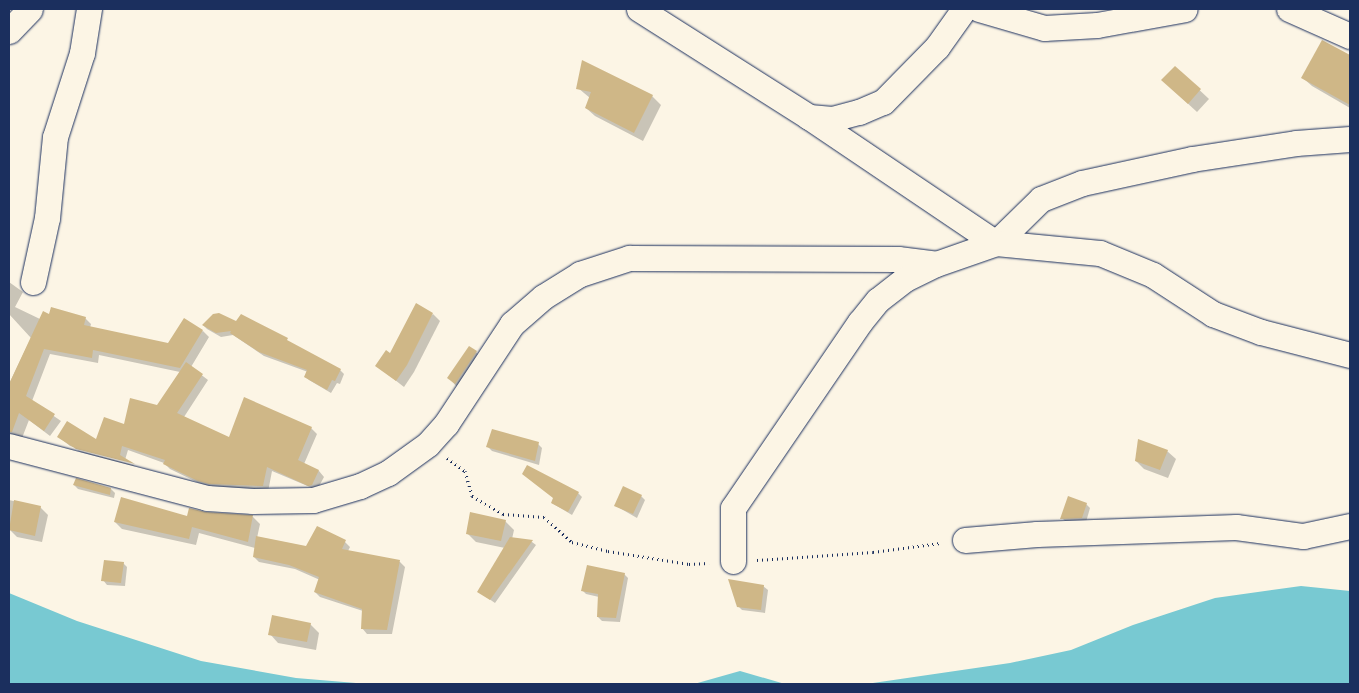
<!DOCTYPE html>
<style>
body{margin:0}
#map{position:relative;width:1359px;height:693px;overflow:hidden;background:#fcf5e5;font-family:Delius,sans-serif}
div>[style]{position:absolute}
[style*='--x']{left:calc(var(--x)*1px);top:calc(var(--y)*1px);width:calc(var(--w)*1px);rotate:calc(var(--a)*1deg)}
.water>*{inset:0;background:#78c9d2}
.shadow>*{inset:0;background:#0003}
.building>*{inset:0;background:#cfb787}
.path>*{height:3px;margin-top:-1.5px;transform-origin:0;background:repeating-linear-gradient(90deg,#1b2f5e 0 1px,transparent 0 5px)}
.roads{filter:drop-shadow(0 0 1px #1b2f5e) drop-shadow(0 0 1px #1b2f5e)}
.street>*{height:25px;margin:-12.5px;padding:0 12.5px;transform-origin:12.5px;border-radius:12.5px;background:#fcf5e5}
span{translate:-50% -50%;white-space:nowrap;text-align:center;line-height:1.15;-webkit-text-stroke:4px #fcf5e5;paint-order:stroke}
.frame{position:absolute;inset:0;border:10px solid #1b2f5e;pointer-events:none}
</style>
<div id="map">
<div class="water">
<div style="clip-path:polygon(1301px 586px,1350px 591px,1350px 684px,866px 684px,1010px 663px,1071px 650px,1133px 625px,1215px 598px)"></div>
<div style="clip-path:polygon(9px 593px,77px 621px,201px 661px,296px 678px,368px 684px,9px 684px)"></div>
<div style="clip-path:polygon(740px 671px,785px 684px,694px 684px)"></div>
</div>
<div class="shadow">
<div style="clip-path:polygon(1323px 41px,1350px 58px,1350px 108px,1312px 86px,1303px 78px)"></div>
<div style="clip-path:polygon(1175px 67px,1209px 99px,1197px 112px,1172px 89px)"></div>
<div style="clip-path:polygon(578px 88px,652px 96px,661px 105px,643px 141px,595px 116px,586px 108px,590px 98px)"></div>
<div style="clip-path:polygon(9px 282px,23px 292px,15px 307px,40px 319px,50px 316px,85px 318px,91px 324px,90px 328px,169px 344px,203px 331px,209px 337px,191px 367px,208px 380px,184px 417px,230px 439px,245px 399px,311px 428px,317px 434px,304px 464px,319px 471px,324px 477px,317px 490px,272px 471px,268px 492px,205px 486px,170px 469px,164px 463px,128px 450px,125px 460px,128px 461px,70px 446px,59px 437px,97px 441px,157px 407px,180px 372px,99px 355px,98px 363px,50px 354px,32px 401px,61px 421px,50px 436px,29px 420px,22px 438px,9px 433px,9px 384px,31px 338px,9px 314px)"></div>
<div style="clip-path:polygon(433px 314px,440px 321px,414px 372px,404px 387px,377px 366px)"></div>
<div style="clip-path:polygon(214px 315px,340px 370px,344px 374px,340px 384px,337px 383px,331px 393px,309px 380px,305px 376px,308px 372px,264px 356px,233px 335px,221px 337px,207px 329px,203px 325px)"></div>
<div style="clip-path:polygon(476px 352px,485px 361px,457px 387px,449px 378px)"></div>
<div style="clip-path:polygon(538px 444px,542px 448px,539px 465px,492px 451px,488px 447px)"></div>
<div style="clip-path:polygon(77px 450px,133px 465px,132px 464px,137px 468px,83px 454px)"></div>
<div style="clip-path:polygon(1167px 451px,1176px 459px,1168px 478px,1144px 469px,1135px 460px)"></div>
<div style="clip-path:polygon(74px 485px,111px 489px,115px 493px,114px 498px,78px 489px)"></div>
<div style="clip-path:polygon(578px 493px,582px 497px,572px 515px,552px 503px)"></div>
<div style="clip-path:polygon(641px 496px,645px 500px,637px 518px,616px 506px)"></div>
<div style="clip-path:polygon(9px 500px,40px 507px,48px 515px,42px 542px,17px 537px,9px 529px)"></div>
<div style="clip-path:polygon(1086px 504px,1090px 508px,1086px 522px,1066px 522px,1062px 518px)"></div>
<div style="clip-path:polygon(206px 514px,253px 517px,260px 524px,257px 538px,307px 547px,318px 527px,345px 542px,350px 547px,348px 551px,400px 562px,405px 567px,392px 634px,367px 634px,362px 628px,363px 611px,320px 597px,315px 592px,320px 580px,295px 569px,259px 562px,254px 557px,255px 548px,199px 533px,196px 545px,122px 529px,115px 522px,187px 517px)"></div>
<div style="clip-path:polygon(505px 521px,514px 530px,512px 539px,532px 542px,536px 545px,495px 603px,479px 592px,505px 548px,476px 542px,467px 533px)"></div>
<div style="clip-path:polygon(123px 563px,127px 567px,125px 586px,107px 585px,103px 580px)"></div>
<div style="clip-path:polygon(624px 574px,628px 578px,620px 622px,602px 621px,598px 617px,599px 597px,586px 594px,582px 590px)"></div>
<div style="clip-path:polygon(763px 586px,768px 590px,765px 613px,742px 610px,738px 606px)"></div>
<div style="clip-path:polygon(310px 624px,319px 633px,316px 650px,278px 643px,270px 634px)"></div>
</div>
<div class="building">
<div style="clip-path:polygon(1322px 40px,1350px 55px,1350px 105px,1301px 78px)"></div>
<div style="clip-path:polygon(582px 60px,653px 95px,634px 133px,585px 108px,591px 92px,576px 89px)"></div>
<div style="clip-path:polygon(1175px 66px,1201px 89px,1188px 104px,1161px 80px)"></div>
<div style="clip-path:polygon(416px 303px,433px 313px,407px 365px,396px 381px,375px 366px,386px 350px,390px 353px)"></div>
<div style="clip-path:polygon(51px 307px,86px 317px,84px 325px,168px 343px,184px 318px,203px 330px,180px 368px,93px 350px,92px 358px,44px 349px,26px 396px,55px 414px,44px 431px,19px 413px,12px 432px,9px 432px,9px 384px,43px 311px,49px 314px)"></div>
<div style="clip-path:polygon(219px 313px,236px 321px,241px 314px,288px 338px,287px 340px,341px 369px,335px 381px,332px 380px,327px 390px,304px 377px,307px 370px,259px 352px,230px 333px,231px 331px,216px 333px,202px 325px,213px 314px)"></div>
<div style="clip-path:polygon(469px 346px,477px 351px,455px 384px,447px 378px)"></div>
<div style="clip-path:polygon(186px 362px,203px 374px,177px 413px,229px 437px,244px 397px,312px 427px,298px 460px,319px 470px,312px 485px,308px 486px,267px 467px,263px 486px,209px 484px,198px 481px,163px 464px,165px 460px,122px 446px,120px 455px,135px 464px,76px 449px,57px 437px,67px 421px,96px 439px,104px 417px,124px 424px,130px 398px,157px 405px)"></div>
<div style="clip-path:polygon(492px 429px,539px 442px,535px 461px,486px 447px)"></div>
<div style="clip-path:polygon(1138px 439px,1168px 450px,1160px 470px,1135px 461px)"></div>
<div style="clip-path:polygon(527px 465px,579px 492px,568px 512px,551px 503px,553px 498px,522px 474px)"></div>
<div style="clip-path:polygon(76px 478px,111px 488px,110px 495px,73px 485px)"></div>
<div style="clip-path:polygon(623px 486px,642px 495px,633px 514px,614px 506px)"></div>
<div style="clip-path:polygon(1068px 496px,1087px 503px,1082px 518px,1060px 519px)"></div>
<div style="clip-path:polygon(121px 497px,187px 516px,189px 508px,206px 512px,253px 515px,248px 542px,192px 527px,189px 539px,114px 522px)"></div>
<div style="clip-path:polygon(14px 500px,41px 506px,35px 536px,9px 530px)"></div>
<div style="clip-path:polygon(470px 512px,506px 520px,501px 541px,466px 534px)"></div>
<div style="clip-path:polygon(317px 526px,346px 540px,342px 549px,400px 560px,387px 630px,361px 629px,362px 609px,314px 592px,319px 577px,289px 565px,253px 557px,256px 536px,306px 546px)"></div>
<div style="clip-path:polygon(510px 537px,533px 540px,490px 600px,477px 592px)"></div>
<div style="clip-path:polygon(104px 560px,124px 562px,121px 583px,101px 581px)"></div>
<div style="clip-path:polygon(587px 565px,625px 573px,616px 618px,597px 617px,598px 594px,581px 591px)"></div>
<div style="clip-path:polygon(728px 579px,764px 585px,761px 610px,737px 607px)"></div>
<div style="clip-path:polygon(272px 615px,311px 623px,307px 642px,268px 635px)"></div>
</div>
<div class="path">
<div style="--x:447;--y:458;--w:22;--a:36"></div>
<div style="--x:465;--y:471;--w:26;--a:74"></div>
<div style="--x:472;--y:496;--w:36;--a:30"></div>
<div style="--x:503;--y:514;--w:41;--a:4.2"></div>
<div style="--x:544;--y:517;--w:38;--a:42"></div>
<div style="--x:572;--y:542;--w:37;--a:14"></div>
<div style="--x:608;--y:551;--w:82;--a:9.1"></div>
<div style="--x:689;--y:564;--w:20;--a:-3"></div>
<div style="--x:757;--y:560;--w:116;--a:-3.9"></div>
<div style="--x:873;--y:552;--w:68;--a:-7.7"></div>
</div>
<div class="roads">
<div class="street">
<div style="--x:639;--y:9;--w:201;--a:32.4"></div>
<div style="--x:809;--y:117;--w:23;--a:5"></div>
<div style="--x:832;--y:119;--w:28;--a:-15"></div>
<div style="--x:859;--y:112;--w:26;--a:-23"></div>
<div style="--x:883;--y:102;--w:77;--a:-45.5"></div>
<div style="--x:937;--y:47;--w:47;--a:-54.6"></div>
<div style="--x:979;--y:9;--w:68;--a:16.3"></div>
<div style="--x:1044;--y:28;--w:53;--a:-3.2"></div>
<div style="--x:1097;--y:25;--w:89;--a:-10.3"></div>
<div style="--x:1289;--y:9;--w:67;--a:23.9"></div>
<div style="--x:9;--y:31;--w:30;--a:-46"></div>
<div style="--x:809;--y:117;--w:225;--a:34"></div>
<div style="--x:996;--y:243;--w:63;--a:-44.4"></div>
<div style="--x:1041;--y:199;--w:44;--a:-21.3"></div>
<div style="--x:1082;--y:183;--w:113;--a:-12.3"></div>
<div style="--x:1192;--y:159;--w:105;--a:-8.7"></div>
<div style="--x:1296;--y:143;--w:54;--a:-4.2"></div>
<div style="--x:33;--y:282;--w:66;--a:-77.7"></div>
<div style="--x:47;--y:218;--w:81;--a:-84.4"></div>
<div style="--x:55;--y:137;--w:88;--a:-72.2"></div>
<div style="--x:82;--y:53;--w:45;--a:-81"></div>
<div style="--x:9;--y:446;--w:205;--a:14.7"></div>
<div style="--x:207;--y:498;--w:46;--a:3.7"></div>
<div style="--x:253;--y:501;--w:60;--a:-1"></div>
<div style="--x:313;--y:500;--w:49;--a:-16.6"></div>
<div style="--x:360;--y:486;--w:31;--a:-25"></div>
<div style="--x:388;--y:473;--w:49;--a:-35.9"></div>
<div style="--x:428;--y:444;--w:27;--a:-48"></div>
<div style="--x:446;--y:424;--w:120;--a:-56.6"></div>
<div style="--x:512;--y:324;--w:41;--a:-41.1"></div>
<div style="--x:543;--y:297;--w:44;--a:-31.9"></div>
<div style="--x:580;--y:274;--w:52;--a:-18.1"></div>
<div style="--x:629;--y:258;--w:269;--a:0.2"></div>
<div style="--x:898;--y:259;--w:38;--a:7"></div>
<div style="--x:965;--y:540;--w:72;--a:-4.8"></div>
<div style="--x:1037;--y:534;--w:199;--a:-2"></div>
<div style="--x:1236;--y:527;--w:68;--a:7.7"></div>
<div style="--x:1303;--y:536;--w:48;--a:-12"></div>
<div style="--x:733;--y:561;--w:53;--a:-90"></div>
<div style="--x:733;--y:508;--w:225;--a:-55.7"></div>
<div style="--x:860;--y:322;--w:28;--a:-51"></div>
<div style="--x:878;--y:300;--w:34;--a:-38"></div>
<div style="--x:905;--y:279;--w:34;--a:-26"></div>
<div style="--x:936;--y:264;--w:64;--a:-19.3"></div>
<div style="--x:996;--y:243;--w:104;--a:5.5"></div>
<div style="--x:1100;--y:253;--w:57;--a:22.5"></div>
<div style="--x:1153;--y:275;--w:72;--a:33"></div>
<div style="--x:1213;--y:314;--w:51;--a:20.6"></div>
<div style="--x:1261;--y:332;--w:92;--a:14.5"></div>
</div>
</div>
<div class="frame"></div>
</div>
